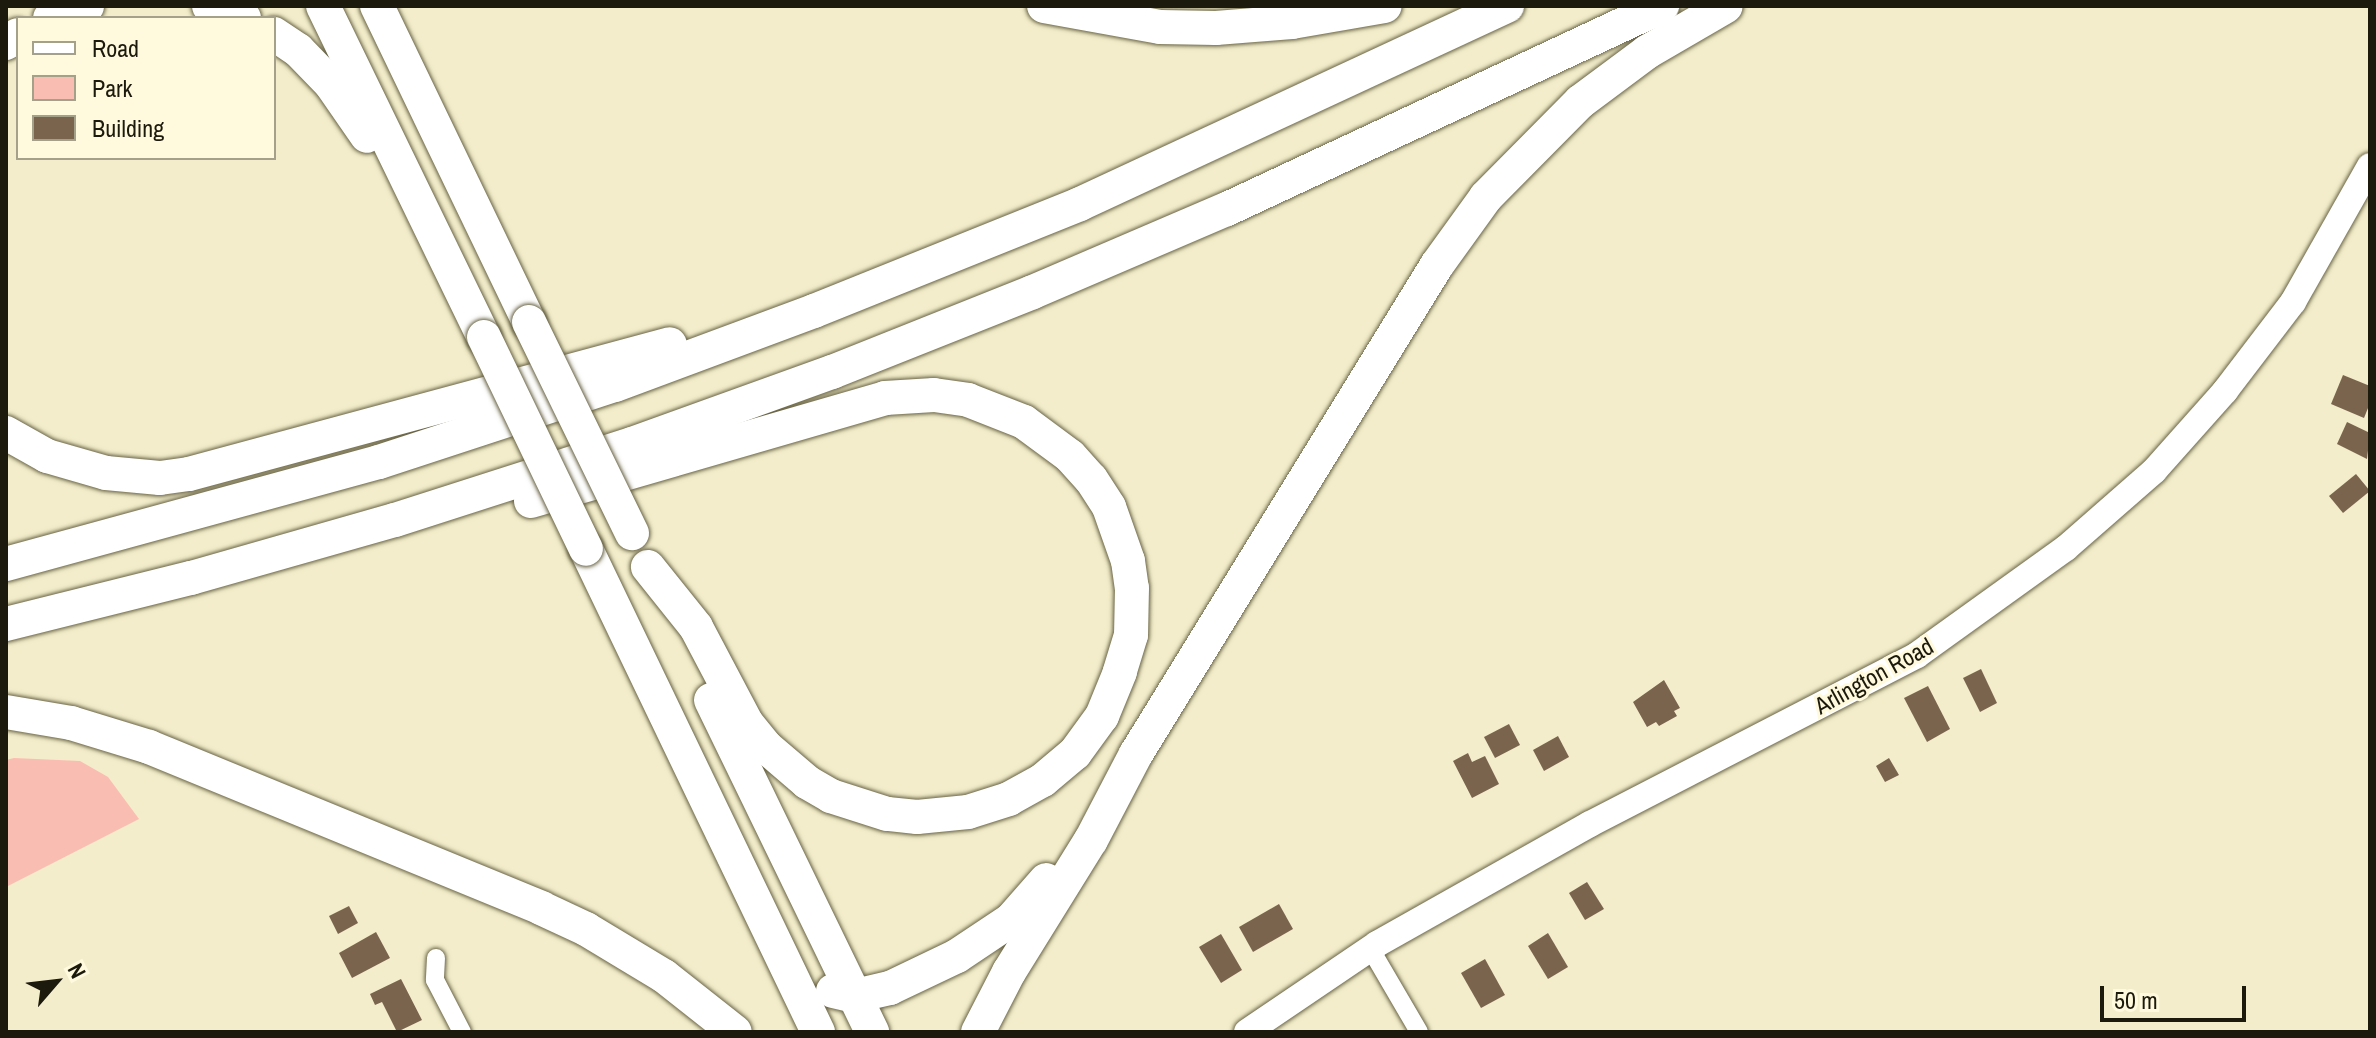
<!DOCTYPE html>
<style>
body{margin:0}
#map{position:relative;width:2376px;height:1038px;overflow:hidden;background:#f3edcb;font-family:"Archivo Narrow",sans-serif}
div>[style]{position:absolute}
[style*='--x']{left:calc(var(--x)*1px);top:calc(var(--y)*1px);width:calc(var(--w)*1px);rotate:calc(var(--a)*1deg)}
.green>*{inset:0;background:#fabdb1}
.building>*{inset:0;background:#7b644d}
.roads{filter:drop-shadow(0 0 2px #686344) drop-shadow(0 0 2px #686344)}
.street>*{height:18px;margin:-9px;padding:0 9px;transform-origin:9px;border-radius:9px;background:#fff}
.secondary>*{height:26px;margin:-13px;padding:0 13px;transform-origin:13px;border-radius:13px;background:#fff}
.highway>*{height:34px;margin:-17px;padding:0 17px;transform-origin:17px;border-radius:17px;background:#fff}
.bridges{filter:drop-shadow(0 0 2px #686344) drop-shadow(0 0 2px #686344)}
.highway-bridge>*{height:34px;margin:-17px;padding:0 17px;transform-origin:17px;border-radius:17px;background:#fff}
span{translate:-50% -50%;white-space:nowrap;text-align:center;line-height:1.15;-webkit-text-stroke:6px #fffade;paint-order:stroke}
.street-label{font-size:24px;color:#1c190d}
.frame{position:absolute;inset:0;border:8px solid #1c190d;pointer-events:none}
.legend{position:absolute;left:16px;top:16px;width:260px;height:144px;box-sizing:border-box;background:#fffade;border:2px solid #a4a08a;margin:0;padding:10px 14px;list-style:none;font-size:24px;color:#1c190d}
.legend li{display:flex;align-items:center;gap:16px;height:40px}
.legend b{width:40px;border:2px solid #a4a08a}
.north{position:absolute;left:16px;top:942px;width:80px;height:80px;-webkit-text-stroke:6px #fffade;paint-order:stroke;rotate:62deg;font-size:22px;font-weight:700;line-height:32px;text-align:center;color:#1c190d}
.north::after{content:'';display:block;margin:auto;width:28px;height:36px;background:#1c190d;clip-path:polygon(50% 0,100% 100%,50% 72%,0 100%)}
.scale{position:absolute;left:2100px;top:986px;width:146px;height:36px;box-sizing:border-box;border:4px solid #1c190d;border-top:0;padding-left:10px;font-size:24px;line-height:28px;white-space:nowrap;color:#1c190d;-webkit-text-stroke:6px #fffade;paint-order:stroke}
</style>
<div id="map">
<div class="green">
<div style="clip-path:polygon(14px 758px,80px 761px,108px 777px,139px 819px,6px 887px,6px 760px)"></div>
</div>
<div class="building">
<div style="clip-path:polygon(2343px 375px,2370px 386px,2370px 403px,2364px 418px,2331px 404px)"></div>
<div style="clip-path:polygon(2347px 422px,2370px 433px,2367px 459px,2337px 444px)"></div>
<div style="clip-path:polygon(2356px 474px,2370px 491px,2343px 513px,2329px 496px)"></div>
<div style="clip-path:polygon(1981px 669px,1997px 703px,1980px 712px,1963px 678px)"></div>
<div style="clip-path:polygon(1664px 680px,1680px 708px,1674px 711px,1677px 716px,1659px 726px,1656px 722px,1647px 727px,1633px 702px)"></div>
<div style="clip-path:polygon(1928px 686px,1950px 729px,1927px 742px,1904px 698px)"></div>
<div style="clip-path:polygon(1509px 724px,1520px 745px,1495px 758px,1484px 737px)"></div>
<div style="clip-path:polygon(1558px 736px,1569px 757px,1544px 771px,1533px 750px)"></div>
<div style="clip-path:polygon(1468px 753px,1472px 762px,1485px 756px,1499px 784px,1472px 798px,1453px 761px)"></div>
<div style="clip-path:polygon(1889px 758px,1899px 775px,1885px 782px,1876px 766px)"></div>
<div style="clip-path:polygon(1587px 882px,1604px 909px,1585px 920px,1569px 893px)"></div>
<div style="clip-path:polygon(1279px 904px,1293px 929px,1253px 952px,1239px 927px)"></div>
<div style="clip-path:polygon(349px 906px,358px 923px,338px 934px,329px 916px)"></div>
<div style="clip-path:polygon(376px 932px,390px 958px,352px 978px,339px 953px)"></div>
<div style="clip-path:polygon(1548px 933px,1568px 967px,1548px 979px,1528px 946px)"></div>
<div style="clip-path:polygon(1221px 934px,1242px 970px,1221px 983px,1199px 947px)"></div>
<div style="clip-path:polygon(1485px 959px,1505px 995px,1481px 1008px,1461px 973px)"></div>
<div style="clip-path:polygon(401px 979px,422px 1020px,397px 1032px,382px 1002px,375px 1005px,370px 994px)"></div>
</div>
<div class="roads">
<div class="street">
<div style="--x:1370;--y:948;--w:97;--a:59.7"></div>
<div style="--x:436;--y:958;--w:22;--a:93"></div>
<div style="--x:435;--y:980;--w:59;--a:62.6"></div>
</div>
<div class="secondary">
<div style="--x:1247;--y:1032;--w:157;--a:-34.1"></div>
<div style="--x:1377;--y:944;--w:244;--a:-29.4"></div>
<div style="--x:1590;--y:824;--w:368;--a:-27.3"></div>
<div style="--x:1917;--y:655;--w:183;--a:-35.7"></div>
<div style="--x:2066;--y:548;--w:117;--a:-41.2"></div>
<div style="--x:2154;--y:471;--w:107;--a:-48.4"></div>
<div style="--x:2225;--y:391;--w:112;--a:-52.6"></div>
<div style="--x:2293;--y:302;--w:156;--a:-60.5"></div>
</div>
<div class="highway">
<div style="--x:209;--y:6;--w:37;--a:19"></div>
<div style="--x:323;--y:6;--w:368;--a:64.1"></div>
<div style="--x:377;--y:6;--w:351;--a:64.3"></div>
<div style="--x:1044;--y:6;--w:118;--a:10.3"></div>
<div style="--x:1160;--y:27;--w:56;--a:1"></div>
<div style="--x:1216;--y:28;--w:76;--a:-4.5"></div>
<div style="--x:1292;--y:22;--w:94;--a:-9.8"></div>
<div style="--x:50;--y:18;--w:39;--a:-18"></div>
<div style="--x:274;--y:34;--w:29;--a:34"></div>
<div style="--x:298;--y:50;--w:47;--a:45.9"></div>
<div style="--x:331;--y:84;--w:63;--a:55.3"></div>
<div style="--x:6;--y:43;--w:14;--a:-34"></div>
<div style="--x:6;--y:433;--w:47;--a:29.3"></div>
<div style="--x:47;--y:456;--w:61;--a:16.1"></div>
<div style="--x:106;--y:473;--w:54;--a:5.3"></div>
<div style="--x:160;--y:478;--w:29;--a:-8"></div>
<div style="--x:189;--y:474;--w:498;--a:-15.1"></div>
<div style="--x:531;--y:501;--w:369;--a:-16.2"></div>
<div style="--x:885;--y:398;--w:49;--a:-3.5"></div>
<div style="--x:934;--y:395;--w:34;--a:8"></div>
<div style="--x:968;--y:400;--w:60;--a:21.4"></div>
<div style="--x:1024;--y:422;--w:57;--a:36.5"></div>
<div style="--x:1070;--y:456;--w:31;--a:48"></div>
<div style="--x:1091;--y:479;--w:33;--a:57"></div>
<div style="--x:1109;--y:507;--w:57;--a:70.6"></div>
<div style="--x:1128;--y:561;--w:27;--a:82"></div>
<div style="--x:1132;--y:588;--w:47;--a:91.2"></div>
<div style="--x:1131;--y:635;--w:39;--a:107"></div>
<div style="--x:1120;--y:672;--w:48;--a:112.2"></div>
<div style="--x:1102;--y:716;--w:46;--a:126.1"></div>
<div style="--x:1075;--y:753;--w:42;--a:139.8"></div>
<div style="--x:1043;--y:780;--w:39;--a:151"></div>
<div style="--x:1009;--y:799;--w:43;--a:162.4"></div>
<div style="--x:968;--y:812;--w:51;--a:174.4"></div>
<div style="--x:917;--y:817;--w:30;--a:-174"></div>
<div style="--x:887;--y:814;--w:59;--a:-162.2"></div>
<div style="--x:831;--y:796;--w:28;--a:-150"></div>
<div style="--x:807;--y:782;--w:54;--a:-139.5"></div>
<div style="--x:766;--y:747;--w:32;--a:-129"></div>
<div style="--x:746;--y:722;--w:107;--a:-117.8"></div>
<div style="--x:696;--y:627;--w:77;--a:-128.7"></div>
<div style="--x:586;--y:549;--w:536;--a:64.34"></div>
<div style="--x:6;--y:564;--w:387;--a:-15.3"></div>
<div style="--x:379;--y:462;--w:248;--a:-18.1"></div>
<div style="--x:615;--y:385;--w:212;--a:-20.4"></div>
<div style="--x:814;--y:311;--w:287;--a:-21.9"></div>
<div style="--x:1080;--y:204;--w:471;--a:-24.9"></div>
<div style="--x:6;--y:624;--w:191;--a:-14"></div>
<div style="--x:191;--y:578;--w:212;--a:-15.9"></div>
<div style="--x:395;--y:520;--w:249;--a:-17.8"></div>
<div style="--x:632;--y:444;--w:213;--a:-19.8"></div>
<div style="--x:832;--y:372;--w:216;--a:-21.7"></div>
<div style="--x:1033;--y:292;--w:211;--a:-23.2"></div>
<div style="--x:1227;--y:209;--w:480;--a:-25"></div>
<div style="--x:711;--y:700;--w:369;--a:64.1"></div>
<div style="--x:6;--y:712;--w:66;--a:9.6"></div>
<div style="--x:71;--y:723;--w:82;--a:17.1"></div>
<div style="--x:149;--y:747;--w:424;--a:22.3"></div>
<div style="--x:541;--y:908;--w:50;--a:25"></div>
<div style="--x:586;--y:929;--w:91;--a:31.1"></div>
<div style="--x:664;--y:976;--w:90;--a:38.3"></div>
<div style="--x:833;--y:991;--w:23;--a:13"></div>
<div style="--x:855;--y:996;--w:36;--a:-13"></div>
<div style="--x:890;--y:988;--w:74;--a:-25.5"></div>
<div style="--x:957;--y:956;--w:65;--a:-33.7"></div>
<div style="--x:1011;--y:920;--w:53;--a:-48.8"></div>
<div style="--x:978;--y:1032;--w:68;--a:-62.7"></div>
<div style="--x:1009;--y:972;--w:155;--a:-58.2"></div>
<div style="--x:1091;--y:840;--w:97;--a:-62.4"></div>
<div style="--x:1136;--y:754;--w:574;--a:-58.39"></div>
<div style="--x:1437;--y:265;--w:84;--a:-54.2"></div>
<div style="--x:1486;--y:197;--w:134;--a:-45.3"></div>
<div style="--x:1580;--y:102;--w:84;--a:-36.7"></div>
<div style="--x:1647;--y:52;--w:91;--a:-30.2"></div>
</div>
</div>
<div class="bridges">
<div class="highway-bridge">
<div style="--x:529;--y:322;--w:235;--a:64"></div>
<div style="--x:484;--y:337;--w:235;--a:64.3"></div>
</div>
</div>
<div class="street-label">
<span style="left:1874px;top:676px;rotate:-29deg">Arlington Road</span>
</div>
<div class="frame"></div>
<ul class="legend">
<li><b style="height:10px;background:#fff"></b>Road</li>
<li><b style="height:22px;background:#fabdb1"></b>Park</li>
<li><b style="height:22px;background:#7b644d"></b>Building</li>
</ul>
<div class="north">N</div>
<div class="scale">50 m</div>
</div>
